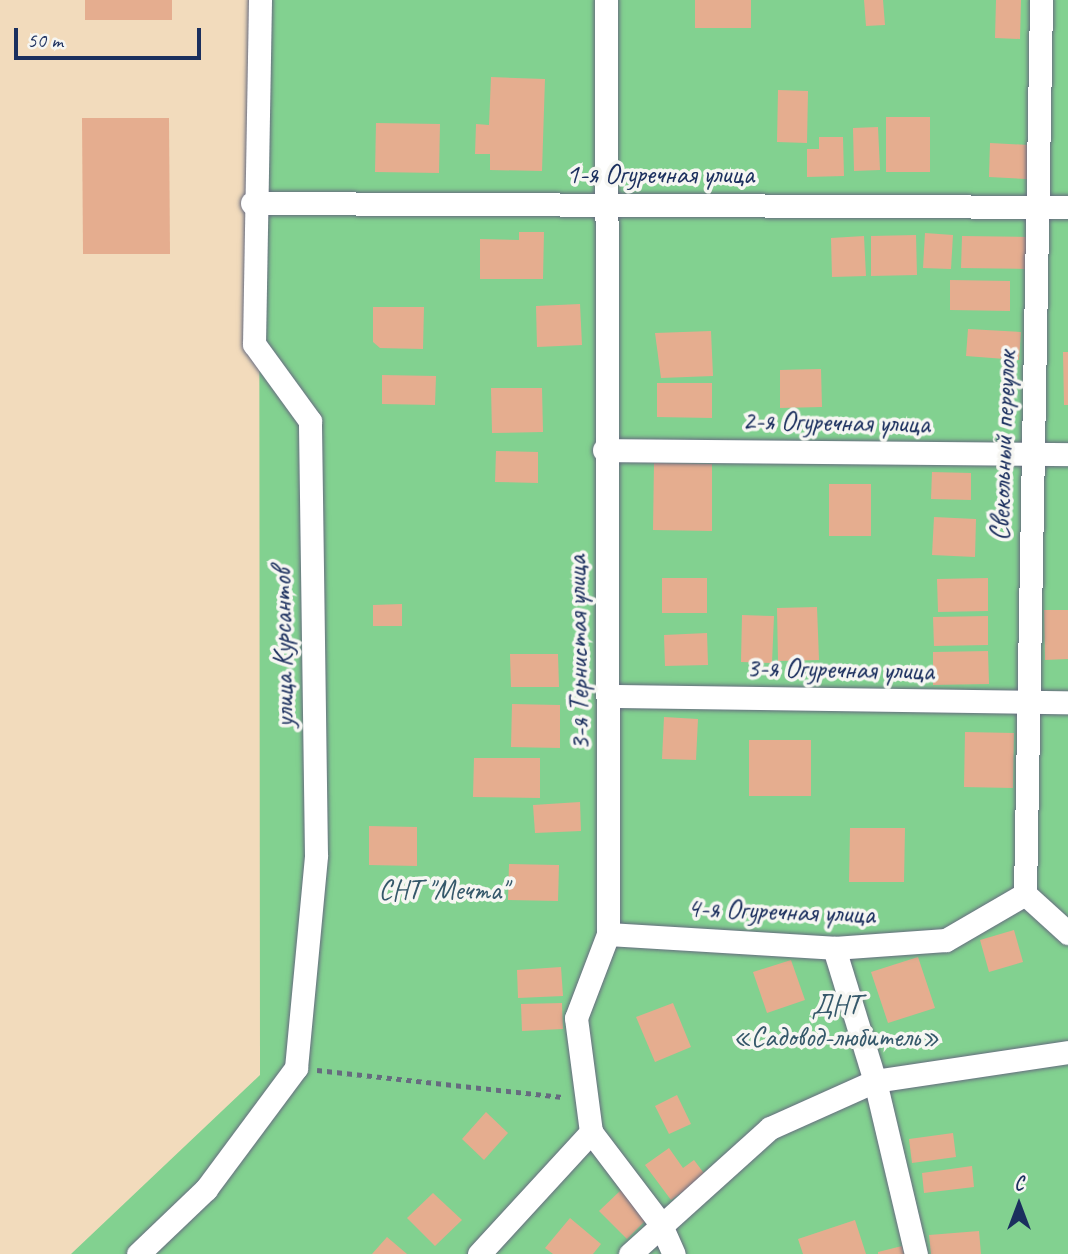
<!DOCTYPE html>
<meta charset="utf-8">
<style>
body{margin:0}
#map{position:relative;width:1068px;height:1254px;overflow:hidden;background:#f2dbbc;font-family:Caveat,sans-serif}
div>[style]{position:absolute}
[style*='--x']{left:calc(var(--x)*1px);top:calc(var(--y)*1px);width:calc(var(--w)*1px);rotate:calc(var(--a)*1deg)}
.green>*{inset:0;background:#82d190}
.building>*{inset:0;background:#e5ad8f}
.path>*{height:4.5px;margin-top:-2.25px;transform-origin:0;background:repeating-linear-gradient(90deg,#666b7f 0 5px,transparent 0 10px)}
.roads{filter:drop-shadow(0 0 2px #666b7f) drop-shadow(0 0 2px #666b7f)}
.minor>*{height:23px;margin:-11.5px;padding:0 11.5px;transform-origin:11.5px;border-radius:11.5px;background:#fff}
span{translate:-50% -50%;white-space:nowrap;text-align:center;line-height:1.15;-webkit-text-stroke:7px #f6f6f2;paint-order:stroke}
.street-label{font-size:28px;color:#1b2f5e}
.park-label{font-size:28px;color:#35586a}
.north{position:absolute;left:984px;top:1170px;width:70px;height:70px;-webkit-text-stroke:5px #f6f6f2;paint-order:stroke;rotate:0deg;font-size:19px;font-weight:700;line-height:28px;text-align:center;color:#1b2f5e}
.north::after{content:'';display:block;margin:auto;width:24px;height:32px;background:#1b2f5e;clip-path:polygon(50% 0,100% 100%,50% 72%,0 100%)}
.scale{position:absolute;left:14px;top:28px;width:187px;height:32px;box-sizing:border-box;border:4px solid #1b2f5e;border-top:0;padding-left:9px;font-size:21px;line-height:24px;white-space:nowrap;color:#1b2f5e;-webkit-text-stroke:5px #f6f6f2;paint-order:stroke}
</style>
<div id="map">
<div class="green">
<div style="clip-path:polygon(259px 0,1068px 0,1068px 1254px,71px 1254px,260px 1075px)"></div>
</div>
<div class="building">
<div style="clip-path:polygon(85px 0,172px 0,172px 20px,85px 20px)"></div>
<div style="clip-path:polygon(695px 0,751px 0,751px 28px,695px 28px)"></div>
<div style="clip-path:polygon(864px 0,883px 0,885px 25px,866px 26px)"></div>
<div style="clip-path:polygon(996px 0,1021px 0,1020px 39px,995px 38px)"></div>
<div style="clip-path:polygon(491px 77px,545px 79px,542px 171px,490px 170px,490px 154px,475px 154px,476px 124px,489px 125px)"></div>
<div style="clip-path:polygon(778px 90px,808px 91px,807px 143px,777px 142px)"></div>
<div style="clip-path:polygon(886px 117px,930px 117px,930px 172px,886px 172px)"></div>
<div style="clip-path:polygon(82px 118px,169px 118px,170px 254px,83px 254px)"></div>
<div style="clip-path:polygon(376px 123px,440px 124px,439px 173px,375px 172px)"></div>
<div style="clip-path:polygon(878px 127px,880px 170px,854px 171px,853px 128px)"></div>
<div style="clip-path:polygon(819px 137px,843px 137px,844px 176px,807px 177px,807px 149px,819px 149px)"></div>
<div style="clip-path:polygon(990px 143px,1029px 145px,1027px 179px,989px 177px)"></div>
<div style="clip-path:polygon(519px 232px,544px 232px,543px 279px,480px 279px,480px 239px,519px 240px)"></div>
<div style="clip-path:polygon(925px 233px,953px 235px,951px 269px,923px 268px)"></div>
<div style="clip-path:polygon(916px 235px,917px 275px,871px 276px,871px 236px)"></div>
<div style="clip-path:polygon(864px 236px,866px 276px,832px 277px,831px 238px)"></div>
<div style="clip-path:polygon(962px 236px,1030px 237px,1029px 269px,961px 268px)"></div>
<div style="clip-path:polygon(950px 280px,1010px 281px,1010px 311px,950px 310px)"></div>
<div style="clip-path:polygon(580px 304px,582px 345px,537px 347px,536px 306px)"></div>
<div style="clip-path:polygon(373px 307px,424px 307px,423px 349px,380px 348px,373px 342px)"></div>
<div style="clip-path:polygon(968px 329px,1021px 332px,1019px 360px,966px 356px)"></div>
<div style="clip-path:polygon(711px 331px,713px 376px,661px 378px,655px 333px)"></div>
<div style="clip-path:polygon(1063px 352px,1068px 352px,1068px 405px,1064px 405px)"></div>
<div style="clip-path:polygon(821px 369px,822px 407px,780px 408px,780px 370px)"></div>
<div style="clip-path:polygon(382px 375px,436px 376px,435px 405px,382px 404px)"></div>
<div style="clip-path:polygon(657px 383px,712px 383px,712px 418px,657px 417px)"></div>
<div style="clip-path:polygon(491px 388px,542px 388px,543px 432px,492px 433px)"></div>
<div style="clip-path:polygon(496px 451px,538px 452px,538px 483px,495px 482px)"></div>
<div style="clip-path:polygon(654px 463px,712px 464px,712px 531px,653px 530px)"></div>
<div style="clip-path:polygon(932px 472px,971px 473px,971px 500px,931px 499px)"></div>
<div style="clip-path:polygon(829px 484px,871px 484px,871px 536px,829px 536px)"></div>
<div style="clip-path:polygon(934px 517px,976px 519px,975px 557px,932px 555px)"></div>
<div style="clip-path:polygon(662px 578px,707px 578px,707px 613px,662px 613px)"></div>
<div style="clip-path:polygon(988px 578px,988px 611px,938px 612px,937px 579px)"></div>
<div style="clip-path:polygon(402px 604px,402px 626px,373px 626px,373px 605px)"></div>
<div style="clip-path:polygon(817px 607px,819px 660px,778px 661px,777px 608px)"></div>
<div style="clip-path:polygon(1044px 610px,1068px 610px,1068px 659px,1045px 660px)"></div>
<div style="clip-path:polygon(742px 615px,774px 616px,772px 663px,741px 662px)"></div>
<div style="clip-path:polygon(988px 616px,988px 645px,934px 646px,933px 617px)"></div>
<div style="clip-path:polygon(707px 633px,708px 665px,665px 666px,664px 635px)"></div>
<div style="clip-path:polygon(988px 651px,989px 684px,933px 685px,933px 652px)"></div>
<div style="clip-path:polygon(510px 654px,558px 654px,559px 687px,511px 687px)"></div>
<div style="clip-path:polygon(512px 704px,560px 705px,560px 748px,511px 747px)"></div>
<div style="clip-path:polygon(664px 717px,698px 719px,696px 760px,662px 759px)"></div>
<div style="clip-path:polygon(965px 732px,1014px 733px,1013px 788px,964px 787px)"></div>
<div style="clip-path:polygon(749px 740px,811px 740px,811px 796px,749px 796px)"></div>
<div style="clip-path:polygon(474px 758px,540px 758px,540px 798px,473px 797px)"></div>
<div style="clip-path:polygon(580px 802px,581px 831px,535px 833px,533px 805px)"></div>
<div style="clip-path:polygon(369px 826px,417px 827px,417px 866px,369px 865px)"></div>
<div style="clip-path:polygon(850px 828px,905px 828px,904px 882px,849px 882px)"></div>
<div style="clip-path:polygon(509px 864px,559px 865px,558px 901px,508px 900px)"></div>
<div style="clip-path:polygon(1014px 930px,1023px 962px,989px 972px,980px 940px)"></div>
<div style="clip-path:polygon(918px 957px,935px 1008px,888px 1023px,871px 972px)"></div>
<div style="clip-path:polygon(791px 960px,805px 1000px,767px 1013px,753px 972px)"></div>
<div style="clip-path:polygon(561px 967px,563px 996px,518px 998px,517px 970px)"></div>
<div style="clip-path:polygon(562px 1003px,563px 1029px,522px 1031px,521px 1004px)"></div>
<div style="clip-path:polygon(673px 1003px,691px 1047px,655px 1062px,636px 1017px)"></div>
<div style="clip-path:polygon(677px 1095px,691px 1124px,669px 1134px,655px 1106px)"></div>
<div style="clip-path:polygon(486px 1112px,508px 1133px,484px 1160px,462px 1139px)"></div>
<div style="clip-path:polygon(953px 1133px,956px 1157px,912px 1163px,909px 1139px)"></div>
<div style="clip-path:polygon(669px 1148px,683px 1168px,694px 1160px,706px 1176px,671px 1200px,645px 1165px)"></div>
<div style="clip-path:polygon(972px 1166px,974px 1187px,924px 1193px,922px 1173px)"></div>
<div style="clip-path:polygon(621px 1190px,648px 1218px,627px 1239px,599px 1211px)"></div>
<div style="clip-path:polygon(433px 1193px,462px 1220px,435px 1246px,407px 1218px)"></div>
<div style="clip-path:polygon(570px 1218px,601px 1244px,593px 1254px,553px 1254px,545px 1248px)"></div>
<div style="clip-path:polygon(855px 1220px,866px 1254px,803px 1254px,798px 1239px)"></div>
<div style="clip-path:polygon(979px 1231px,981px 1254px,931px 1254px,929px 1235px)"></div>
<div style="clip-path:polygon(387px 1237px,407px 1254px,372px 1254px)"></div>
<div style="clip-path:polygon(902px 1246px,904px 1254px,878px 1254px,878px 1252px)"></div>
</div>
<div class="path">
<div style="--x:317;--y:1070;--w:247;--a:6.3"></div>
</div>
<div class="roads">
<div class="minor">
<div style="--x:252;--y:203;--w:816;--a:0.28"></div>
<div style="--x:604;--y:450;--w:464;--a:0.5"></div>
<div style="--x:611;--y:696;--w:457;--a:0.8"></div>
<div style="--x:1025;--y:894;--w:894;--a:-88.97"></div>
<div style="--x:1025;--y:894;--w:58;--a:42.2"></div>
<div style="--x:608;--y:934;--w:226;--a:3.5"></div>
<div style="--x:834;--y:948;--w:112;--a:-4.1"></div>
<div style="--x:946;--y:940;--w:91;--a:-30.2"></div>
<div style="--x:834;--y:948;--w:139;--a:72.9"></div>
<div style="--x:875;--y:1081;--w:178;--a:76.7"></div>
<div style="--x:591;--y:1132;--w:114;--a:52.8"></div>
<div style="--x:660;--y:1223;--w:34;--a:66"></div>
<div style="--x:138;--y:1254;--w:94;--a:-43.7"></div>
<div style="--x:206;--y:1189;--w:151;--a:-53.4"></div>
<div style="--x:296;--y:1068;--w:214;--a:-84.6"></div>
<div style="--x:316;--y:855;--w:434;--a:-90.8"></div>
<div style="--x:310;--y:421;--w:95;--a:-126"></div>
<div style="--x:254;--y:344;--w:344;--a:-89"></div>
<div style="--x:479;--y:1254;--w:166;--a:-47.4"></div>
<div style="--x:591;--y:1132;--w:115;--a:-97.5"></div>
<div style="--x:576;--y:1018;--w:90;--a:-69.1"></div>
<div style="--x:608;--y:934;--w:934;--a:-90.12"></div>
<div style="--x:630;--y:1254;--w:188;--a:-42"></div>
<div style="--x:770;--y:1128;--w:115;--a:-24.1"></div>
<div style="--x:875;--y:1081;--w:195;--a:-8.5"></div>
</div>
</div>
<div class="street-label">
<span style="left:660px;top:174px">1-я Огуречная улица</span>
<span style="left:836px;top:422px;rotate:1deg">2-я Огуречная улица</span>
<span style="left:1003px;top:446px;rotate:-88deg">Свекольный переулок</span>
<span style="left:283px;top:648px;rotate:-91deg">улица Курсантов</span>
<span style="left:578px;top:653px;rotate:-91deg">3-я Тернистая улица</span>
<span style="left:840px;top:669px;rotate:1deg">3-я Огуречная улица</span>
<span style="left:781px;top:911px;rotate:2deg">4-я Огуречная улица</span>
</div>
<div class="park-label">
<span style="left:443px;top:890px">СНТ "Мечта"</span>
<span style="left:836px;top:1021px">ДНТ<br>«Садовод-любитель»</span>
</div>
<div class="north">С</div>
<div class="scale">50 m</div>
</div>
